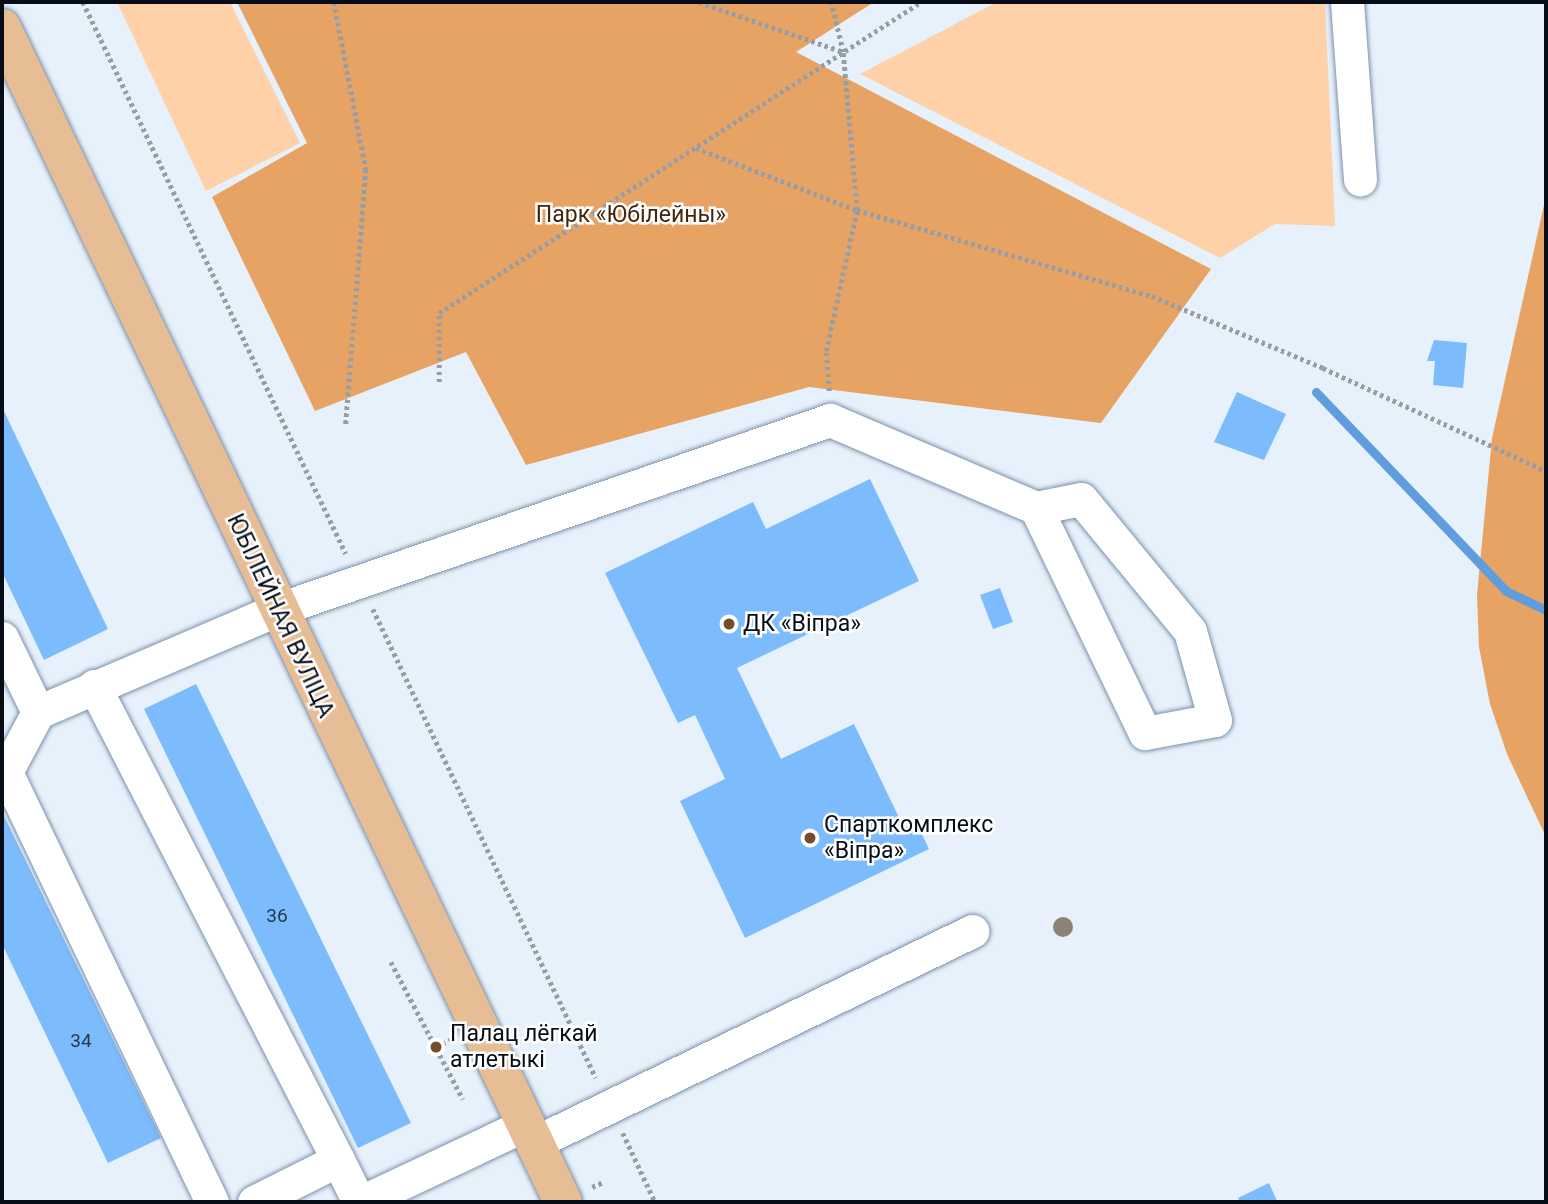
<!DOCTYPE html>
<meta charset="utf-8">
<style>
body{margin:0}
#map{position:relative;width:1548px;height:1204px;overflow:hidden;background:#e7f1fb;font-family:Roboto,sans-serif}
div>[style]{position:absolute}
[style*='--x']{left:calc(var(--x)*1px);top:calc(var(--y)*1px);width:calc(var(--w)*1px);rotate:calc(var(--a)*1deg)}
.green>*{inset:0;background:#fed1a9}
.forest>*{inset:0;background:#e6a363}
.stream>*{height:9px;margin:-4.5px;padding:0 4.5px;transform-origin:4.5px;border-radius:4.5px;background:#609ddd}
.building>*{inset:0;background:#7cbbfc}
.path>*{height:4.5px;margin-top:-2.25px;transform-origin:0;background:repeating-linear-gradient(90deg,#959ea7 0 3.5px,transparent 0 7px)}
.roads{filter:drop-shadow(0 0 2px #7b91aa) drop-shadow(0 0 2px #7b91aa)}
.minor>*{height:33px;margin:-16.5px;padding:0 16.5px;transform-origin:16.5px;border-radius:16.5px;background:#fff}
.major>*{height:38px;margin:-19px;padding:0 19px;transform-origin:19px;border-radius:19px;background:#e6bd95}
.trees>*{width:20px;height:20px;margin:-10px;border-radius:50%;background:#8d8277}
.dots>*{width:19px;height:19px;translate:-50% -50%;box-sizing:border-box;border:4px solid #fff;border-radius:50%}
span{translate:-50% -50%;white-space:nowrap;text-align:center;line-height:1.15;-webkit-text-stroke:5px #fff;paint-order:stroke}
.number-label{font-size:19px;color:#243850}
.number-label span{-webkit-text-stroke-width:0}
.park-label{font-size:23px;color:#43270b}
.street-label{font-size:23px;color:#060d16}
.poi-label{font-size:23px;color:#060d16}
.left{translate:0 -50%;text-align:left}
.frame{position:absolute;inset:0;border:4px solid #060d16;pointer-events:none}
</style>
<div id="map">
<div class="green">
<div style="clip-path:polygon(117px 2px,230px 2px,300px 143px,206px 191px)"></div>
<div style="clip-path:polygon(997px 2px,1325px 2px,1335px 226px,1275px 224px,1220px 258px,860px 74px)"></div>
</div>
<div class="forest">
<div style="clip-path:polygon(237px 2px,874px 2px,796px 52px,1211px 269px,1101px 423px,809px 387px,526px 465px,466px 352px,315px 411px,212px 197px,307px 143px)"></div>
<div style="clip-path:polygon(1546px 196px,1546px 837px,1507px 754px,1490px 704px,1479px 647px,1477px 595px,1492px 438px)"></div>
</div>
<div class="stream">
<div style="--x:1316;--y:392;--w:275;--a:46.3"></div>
<div style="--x:1506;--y:591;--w:44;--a:25.4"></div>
</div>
<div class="building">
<div style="clip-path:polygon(1434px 340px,1467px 343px,1463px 388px,1433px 385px,1435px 361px,1427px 361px)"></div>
<div style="clip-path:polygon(1237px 392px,1286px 414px,1264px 460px,1214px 442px)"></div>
<div style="clip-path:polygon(2px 407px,108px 629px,44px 660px,2px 572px)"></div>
<div style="clip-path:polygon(870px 479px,919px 581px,737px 668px,781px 759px,854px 724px,904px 828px,916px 822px,929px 849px,745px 938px,680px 801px,725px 779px,695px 715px,678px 723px,605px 573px,753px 502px,766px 529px)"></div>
<div style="clip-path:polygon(1000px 588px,1013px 622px,993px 629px,980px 595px)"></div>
<div style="clip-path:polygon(196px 684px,411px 1123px,358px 1148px,144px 709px)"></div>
<div style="clip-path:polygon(2px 812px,161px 1138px,108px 1163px,2px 944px)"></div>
<div style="clip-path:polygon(1269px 1183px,1277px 1201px,1240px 1202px,1238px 1198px)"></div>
</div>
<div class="path">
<div style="--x:83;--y:2;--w:611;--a:64.52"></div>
<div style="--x:334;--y:2;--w:170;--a:79.2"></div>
<div style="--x:366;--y:169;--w:256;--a:94.5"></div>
<div style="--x:699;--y:2;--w:152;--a:19.1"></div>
<div style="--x:696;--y:148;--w:173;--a:21.1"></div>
<div style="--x:857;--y:210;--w:307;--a:16.3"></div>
<div style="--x:1152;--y:296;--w:186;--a:22.8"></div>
<div style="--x:1323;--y:368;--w:246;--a:24.8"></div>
<div style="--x:439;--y:382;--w:69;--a:-90"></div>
<div style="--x:439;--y:313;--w:574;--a:-32.83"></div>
<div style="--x:829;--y:391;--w:40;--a:-94.3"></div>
<div style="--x:826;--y:351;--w:144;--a:-77.6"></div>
<div style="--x:857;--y:210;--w:159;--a:-95.1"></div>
<div style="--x:843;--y:52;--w:51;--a:-103.5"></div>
<div style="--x:373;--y:609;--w:519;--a:64.57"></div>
<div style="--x:391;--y:962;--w:155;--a:62.3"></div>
<div style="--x:436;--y:1047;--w:16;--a:-27"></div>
<div style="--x:623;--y:1133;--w:76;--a:65.1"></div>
<div style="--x:592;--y:1187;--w:12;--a:-24"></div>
</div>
<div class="roads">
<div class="minor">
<div style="--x:1347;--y:2;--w:178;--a:85.8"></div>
<div style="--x:2;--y:638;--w:82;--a:64.1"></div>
<div style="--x:94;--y:686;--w:533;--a:62.76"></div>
<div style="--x:534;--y:1143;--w:487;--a:-25.8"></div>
<div style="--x:212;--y:1202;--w:477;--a:-115.6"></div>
<div style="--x:6;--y:772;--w:68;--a:-61.9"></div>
<div style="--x:38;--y:712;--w:259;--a:-23.2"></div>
<div style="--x:276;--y:610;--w:586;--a:-18.93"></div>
<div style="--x:830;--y:420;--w:224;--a:23.1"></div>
<div style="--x:1036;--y:508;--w:250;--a:64.2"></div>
<div style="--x:1145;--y:733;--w:71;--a:-10.5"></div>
<div style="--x:1215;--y:720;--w:92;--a:-105.7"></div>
<div style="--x:1190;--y:631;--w:171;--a:-129.5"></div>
<div style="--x:1081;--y:499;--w:46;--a:168.7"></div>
<div style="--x:254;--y:1202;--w:94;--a:-26.6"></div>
<div style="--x:338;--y:1160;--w:47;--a:63.4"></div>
<div style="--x:361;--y:1202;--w:181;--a:-25.2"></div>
</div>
<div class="major">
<div style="--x:2;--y:28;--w:1301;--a:64.46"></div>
</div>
</div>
<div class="trees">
<div style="left:1063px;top:927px"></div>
</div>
<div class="dots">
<div style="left:729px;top:624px;background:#734e29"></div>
<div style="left:810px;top:838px;background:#734e29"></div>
<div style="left:436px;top:1047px;background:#734e29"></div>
</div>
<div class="number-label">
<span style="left:277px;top:916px">36</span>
<span style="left:81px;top:1041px">34</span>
</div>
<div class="park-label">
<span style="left:631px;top:215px">Парк «Юбілейны»</span>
</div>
<div class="street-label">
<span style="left:280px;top:616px;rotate:65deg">ЮБІЛЕЙНАЯ ВУЛІЦА</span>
</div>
<div class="poi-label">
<span class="left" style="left:743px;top:624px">ДК «Віпра»</span>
<span class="left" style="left:824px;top:838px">Спарткомплекс<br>«Віпра»</span>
<span class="left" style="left:450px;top:1047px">Палац лёгкай<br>атлетыкі</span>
</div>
<div class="frame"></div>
</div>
